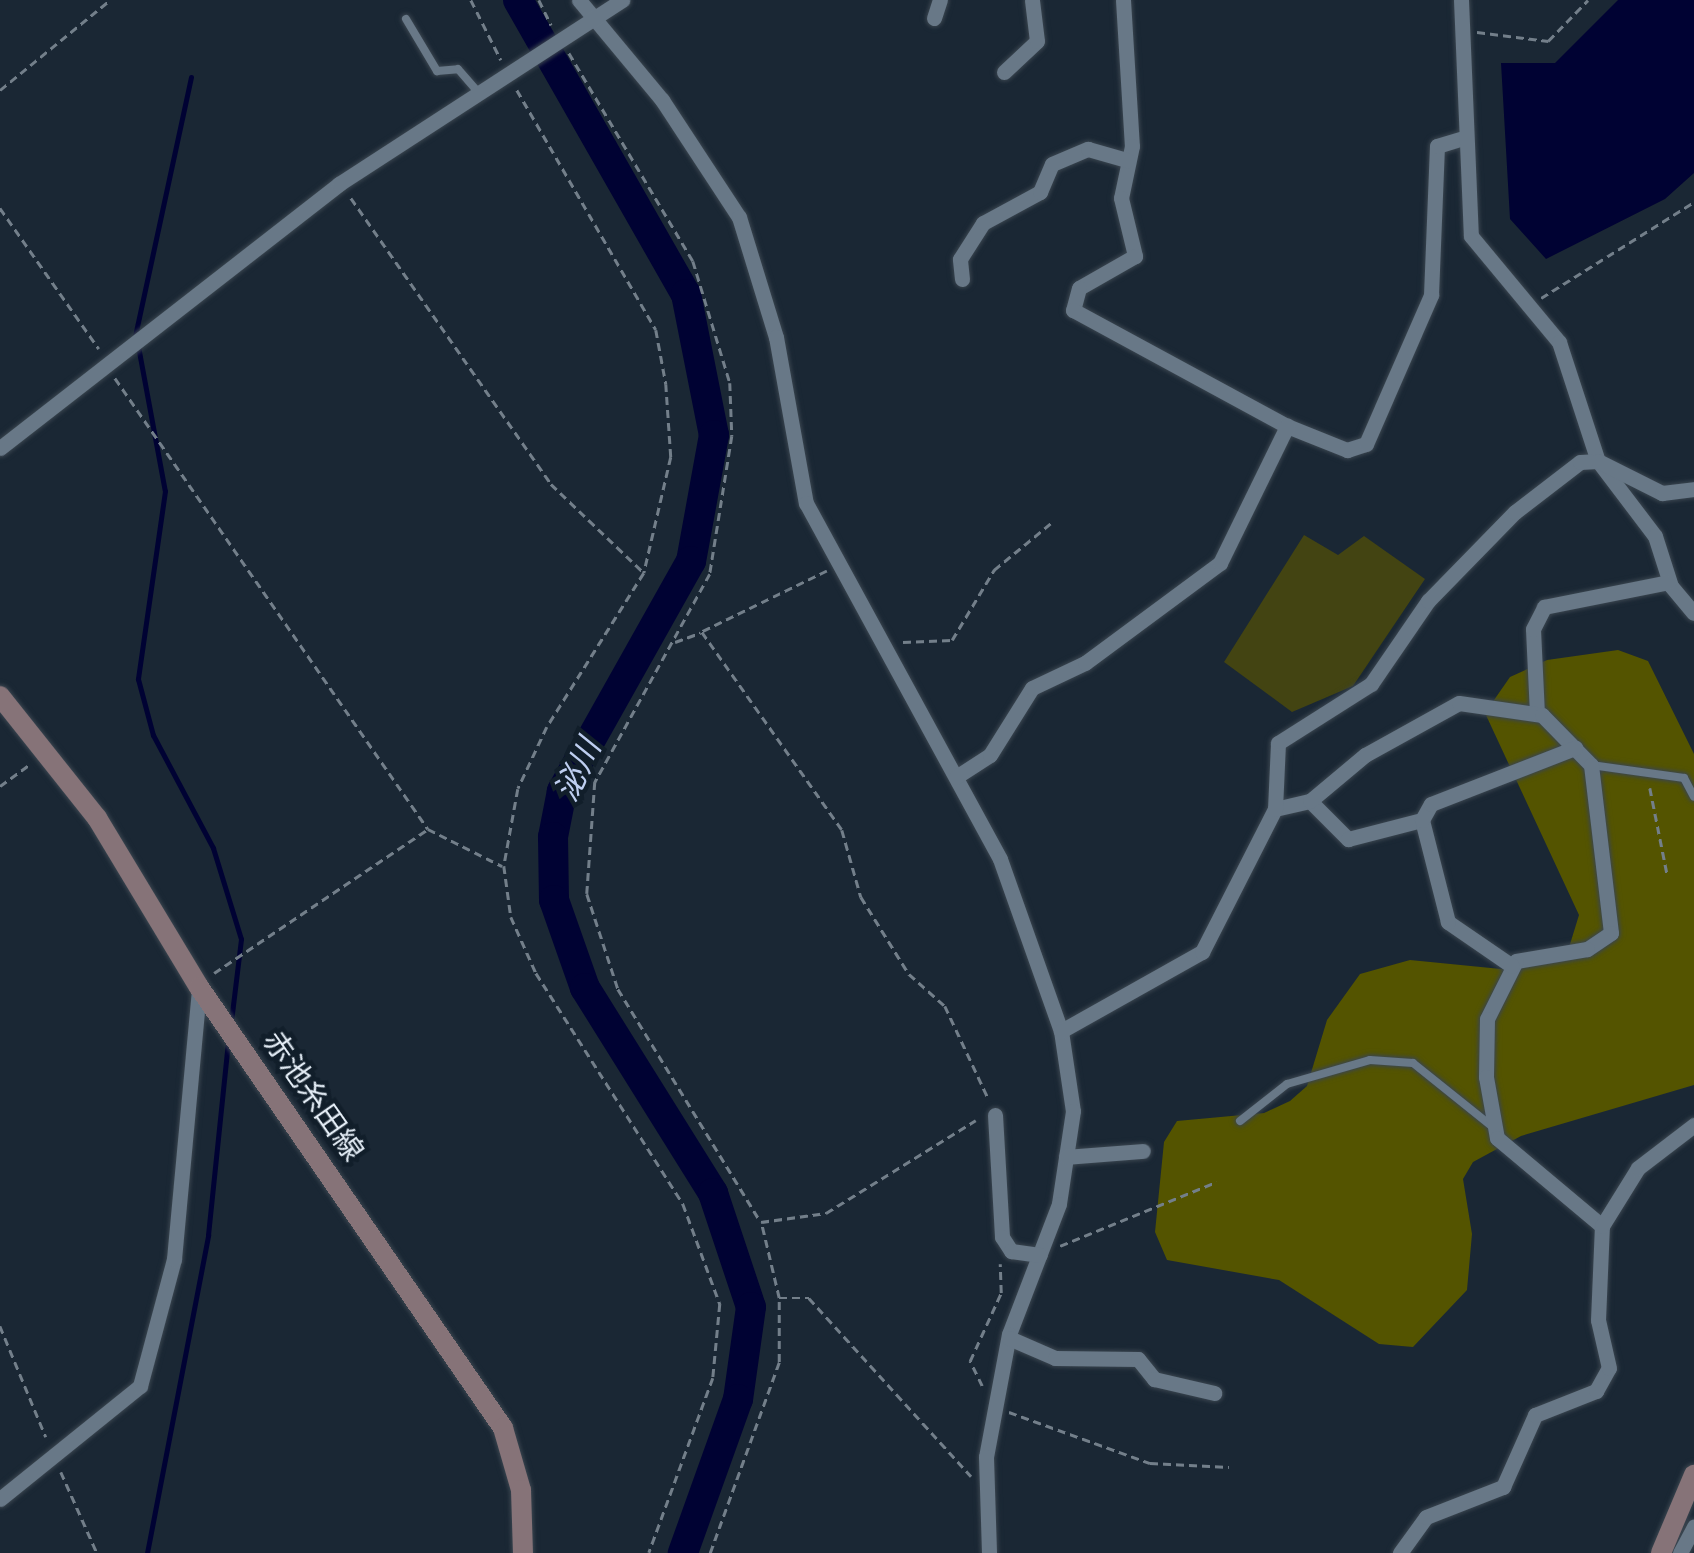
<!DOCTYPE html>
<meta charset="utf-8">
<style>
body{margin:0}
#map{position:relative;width:1694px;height:1553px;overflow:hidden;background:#1a2734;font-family:Poppins,"Noto Sans JP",sans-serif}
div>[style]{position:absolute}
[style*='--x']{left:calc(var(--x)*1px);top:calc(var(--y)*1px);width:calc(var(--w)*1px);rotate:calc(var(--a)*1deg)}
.green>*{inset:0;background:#434412}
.forest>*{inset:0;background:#545400}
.water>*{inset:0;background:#000233}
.stream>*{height:5px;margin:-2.5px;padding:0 2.5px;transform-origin:2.5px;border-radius:2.5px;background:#000233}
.river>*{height:30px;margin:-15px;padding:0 15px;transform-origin:15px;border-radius:15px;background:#000233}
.path>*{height:2.5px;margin-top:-1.25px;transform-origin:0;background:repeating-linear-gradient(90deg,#737f8a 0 8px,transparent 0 13px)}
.roads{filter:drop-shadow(0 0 2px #3a454f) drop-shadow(0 0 2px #3a454f)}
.lane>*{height:8px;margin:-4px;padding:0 4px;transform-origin:4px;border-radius:4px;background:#687887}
.street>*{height:15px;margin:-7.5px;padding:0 7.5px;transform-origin:7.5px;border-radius:7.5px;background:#687887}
.secondary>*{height:20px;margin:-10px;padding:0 10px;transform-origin:10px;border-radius:10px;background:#867378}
span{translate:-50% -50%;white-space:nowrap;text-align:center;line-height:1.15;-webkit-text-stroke:9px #111e2a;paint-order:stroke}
.street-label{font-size:30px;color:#e3ecf5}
.water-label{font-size:32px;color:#becef0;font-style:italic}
</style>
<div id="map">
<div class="green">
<div style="clip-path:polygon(1304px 535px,1338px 555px,1364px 536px,1425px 579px,1353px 686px,1292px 712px,1224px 662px)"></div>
</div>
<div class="forest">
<div style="clip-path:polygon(1618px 650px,1648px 661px,1694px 754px,1694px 1085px,1521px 1136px,1473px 1162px,1463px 1179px,1472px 1234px,1467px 1290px,1413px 1347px,1379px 1344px,1279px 1280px,1167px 1260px,1155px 1232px,1164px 1142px,1177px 1121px,1264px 1113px,1290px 1101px,1307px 1086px,1327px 1020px,1360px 974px,1410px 960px,1501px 969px,1567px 954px,1579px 915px,1485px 713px,1510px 677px,1547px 660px)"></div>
</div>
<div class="water">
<div style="clip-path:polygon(1618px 0,1694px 0,1694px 173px,1665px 199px,1546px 259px,1510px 219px,1501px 63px,1555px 63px)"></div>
</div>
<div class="stream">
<div style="--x:135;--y:336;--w:265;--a:-77.8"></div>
<div style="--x:138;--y:346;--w:147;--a:79.5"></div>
<div style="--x:165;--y:491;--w:190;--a:98.2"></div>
<div style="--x:138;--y:679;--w:58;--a:75"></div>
<div style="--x:153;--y:735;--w:128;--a:62"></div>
<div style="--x:213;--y:848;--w:95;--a:72.9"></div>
<div style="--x:241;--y:939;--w:84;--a:96.9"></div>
<div style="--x:147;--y:1553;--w:324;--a:-79.1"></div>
<div style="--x:208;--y:1235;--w:193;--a:-84.1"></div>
</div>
<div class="river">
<div style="--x:518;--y:0;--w:339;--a:60.3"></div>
<div style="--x:686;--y:294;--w:144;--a:78.8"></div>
<div style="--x:714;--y:435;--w:128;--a:100.3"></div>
<div style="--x:691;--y:561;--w:264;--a:119.3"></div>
<div style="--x:562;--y:791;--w:47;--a:101.1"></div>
<div style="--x:553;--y:837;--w:63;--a:89.1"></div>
<div style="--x:554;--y:900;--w:93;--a:70.6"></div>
<div style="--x:585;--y:988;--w:242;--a:58"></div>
<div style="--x:713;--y:1193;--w:120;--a:71.6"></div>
<div style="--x:751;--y:1307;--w:93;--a:98"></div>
<div style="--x:738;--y:1399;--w:164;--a:109.7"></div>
</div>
<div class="path">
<div style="--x:471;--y:0;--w:67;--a:63.4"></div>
<div style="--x:539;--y:0;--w:28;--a:64"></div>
<div style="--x:1477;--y:32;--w:72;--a:7.2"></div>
<div style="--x:1548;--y:41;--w:57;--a:-45.7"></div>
<div style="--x:569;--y:53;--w:242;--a:59.2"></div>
<div style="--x:693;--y:261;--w:127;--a:73.1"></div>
<div style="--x:730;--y:383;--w:53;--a:87.8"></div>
<div style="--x:732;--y:436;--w:140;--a:99.1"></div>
<div style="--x:710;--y:574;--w:238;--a:118.9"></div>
<div style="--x:595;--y:782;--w:112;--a:94.1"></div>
<div style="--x:587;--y:894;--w:100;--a:71.9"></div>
<div style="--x:618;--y:989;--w:273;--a:58.5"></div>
<div style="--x:0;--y:90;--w:142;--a:-39.3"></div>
<div style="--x:517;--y:90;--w:277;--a:59.9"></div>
<div style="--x:656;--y:330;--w:55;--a:79.5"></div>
<div style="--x:666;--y:384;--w:73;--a:86.1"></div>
<div style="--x:671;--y:457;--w:119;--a:103.1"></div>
<div style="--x:644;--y:573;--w:182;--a:122.2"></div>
<div style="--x:547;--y:727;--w:68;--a:115.1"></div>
<div style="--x:518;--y:789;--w:78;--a:100.3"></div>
<div style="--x:504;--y:866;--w:51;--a:82.2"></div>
<div style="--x:511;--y:917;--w:61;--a:65.9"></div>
<div style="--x:536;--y:973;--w:274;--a:57.5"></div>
<div style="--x:683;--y:1204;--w:107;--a:69.7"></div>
<div style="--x:720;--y:1304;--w:74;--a:95.4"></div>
<div style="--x:713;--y:1378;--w:186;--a:110.1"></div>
<div style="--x:351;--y:198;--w:349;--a:55"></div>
<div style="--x:551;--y:484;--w:127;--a:43.7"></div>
<div style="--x:0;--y:208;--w:172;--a:54.9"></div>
<div style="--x:1541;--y:298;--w:181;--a:-32.1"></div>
<div style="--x:115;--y:378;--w:549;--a:55.24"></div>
<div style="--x:428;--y:829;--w:83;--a:26.6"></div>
<div style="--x:827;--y:571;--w:139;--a:154"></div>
<div style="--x:702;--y:632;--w:242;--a:54.7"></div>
<div style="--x:842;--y:830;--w:70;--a:74.2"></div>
<div style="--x:861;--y:897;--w:91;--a:58.1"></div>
<div style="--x:909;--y:974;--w:48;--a:41.6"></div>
<div style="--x:945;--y:1006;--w:102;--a:64.9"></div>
<div style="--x:675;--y:642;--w:27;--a:-20"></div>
<div style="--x:903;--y:642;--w:49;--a:-2.3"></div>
<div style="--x:952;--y:640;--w:82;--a:-59"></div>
<div style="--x:994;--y:570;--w:74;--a:-39.5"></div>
<div style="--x:0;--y:786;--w:36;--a:-36"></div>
<div style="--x:1650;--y:788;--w:87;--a:78.7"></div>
<div style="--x:214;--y:973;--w:257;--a:-33.9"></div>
<div style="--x:1060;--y:1246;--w:169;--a:-22.3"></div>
<div style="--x:779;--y:1298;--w:30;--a:0"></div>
<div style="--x:809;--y:1298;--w:241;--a:47.7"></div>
<div style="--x:0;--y:1326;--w:120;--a:67.5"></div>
<div style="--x:982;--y:1386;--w:28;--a:-116"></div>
<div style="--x:970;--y:1361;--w:75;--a:-65.5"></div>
<div style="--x:1001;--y:1293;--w:29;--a:-92"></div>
<div style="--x:1009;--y:1412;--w:150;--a:19.9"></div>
<div style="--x:1150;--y:1463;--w:79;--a:2.9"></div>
<div style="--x:61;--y:1472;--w:89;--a:66"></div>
<div style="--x:710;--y:1553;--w:203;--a:-70.1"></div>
<div style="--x:779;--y:1362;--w:64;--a:-90"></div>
<div style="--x:779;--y:1298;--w:78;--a:-103.3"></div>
<div style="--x:761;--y:1222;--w:66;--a:-7.9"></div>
<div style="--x:826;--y:1213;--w:176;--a:-31.8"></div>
</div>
<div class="roads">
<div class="lane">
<div style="--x:406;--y:19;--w:61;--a:59.2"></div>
<div style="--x:437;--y:71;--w:21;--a:-5"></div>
<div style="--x:458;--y:69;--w:32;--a:49"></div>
<div style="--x:1591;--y:765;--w:94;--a:8"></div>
<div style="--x:1684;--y:778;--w:21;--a:62"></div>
<div style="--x:1240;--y:1121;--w:60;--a:-38.2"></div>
<div style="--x:1287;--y:1084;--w:86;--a:-16.1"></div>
<div style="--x:1370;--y:1060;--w:43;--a:4"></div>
<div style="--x:1413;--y:1063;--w:104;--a:38.7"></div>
</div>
<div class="street">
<div style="--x:579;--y:0;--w:130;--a:50.3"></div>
<div style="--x:662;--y:100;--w:140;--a:56.7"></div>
<div style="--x:739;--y:217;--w:126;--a:72.9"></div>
<div style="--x:776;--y:337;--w:169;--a:79.8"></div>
<div style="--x:806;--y:503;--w:405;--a:61.4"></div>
<div style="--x:1000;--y:859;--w:182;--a:70.5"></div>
<div style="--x:1061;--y:1031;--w:81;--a:81.5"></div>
<div style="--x:1073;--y:1111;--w:94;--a:98.6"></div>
<div style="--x:1059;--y:1204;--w:139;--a:111"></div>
<div style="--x:1009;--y:1334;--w:125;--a:100.6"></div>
<div style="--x:986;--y:1457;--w:96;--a:88.2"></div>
<div style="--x:1123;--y:0;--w:146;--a:86.5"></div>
<div style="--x:1132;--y:146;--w:53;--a:101.9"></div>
<div style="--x:1121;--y:198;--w:60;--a:76.4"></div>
<div style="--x:1135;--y:256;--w:64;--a:150.3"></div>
<div style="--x:1079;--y:288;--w:23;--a:105"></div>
<div style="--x:1073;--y:310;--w:243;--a:28.5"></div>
<div style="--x:1287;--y:426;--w:65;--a:21.8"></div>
<div style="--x:1347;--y:450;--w:20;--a:-18"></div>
<div style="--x:1366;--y:444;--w:163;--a:-66.4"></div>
<div style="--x:1431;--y:295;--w:149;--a:-87.7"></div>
<div style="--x:1437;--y:146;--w:27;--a:-17"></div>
<div style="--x:1461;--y:0;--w:236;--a:87.6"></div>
<div style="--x:1471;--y:236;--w:138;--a:50.3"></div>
<div style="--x:1559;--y:342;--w:125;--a:71.9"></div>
<div style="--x:1598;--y:461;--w:94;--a:52.8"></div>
<div style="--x:1655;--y:536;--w:52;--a:72.3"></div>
<div style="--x:1671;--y:586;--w:35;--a:50"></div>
<div style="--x:934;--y:18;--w:19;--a:-72"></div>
<div style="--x:1004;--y:72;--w:45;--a:-43.2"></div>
<div style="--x:1037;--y:41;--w:41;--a:-97"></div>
<div style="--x:962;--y:279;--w:20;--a:-96"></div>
<div style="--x:960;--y:259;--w:43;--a:-57.4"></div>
<div style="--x:983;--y:223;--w:65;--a:-28.5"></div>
<div style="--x:1040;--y:192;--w:30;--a:-67"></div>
<div style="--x:1052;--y:164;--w:39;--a:-23"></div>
<div style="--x:1088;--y:149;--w:41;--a:15.8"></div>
<div style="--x:0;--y:448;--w:430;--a:-37.9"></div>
<div style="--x:339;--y:184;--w:338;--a:-33"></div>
<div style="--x:1537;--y:714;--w:85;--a:-92.7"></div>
<div style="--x:1533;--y:629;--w:25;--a:-63"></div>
<div style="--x:1544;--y:607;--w:127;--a:-11.3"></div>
<div style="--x:956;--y:777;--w:40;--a:-32.9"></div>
<div style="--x:990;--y:755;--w:79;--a:-57.9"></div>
<div style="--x:1032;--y:688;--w:59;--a:-25.3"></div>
<div style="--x:1085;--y:663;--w:168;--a:-36.5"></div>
<div style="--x:1220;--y:563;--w:153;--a:-63.9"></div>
<div style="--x:1310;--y:801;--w:54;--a:45"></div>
<div style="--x:1348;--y:839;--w:76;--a:-14.4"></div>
<div style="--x:1275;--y:809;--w:36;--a:-13"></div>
<div style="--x:1310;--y:801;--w:72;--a:-39.9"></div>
<div style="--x:1365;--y:755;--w:107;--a:-29"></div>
<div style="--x:1459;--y:703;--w:84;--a:8.2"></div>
<div style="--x:1542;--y:715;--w:70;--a:45.6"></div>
<div style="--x:1591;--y:765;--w:169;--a:83.2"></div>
<div style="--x:1611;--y:933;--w:29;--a:146"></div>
<div style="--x:1587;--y:949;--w:72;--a:170.4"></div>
<div style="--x:1516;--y:961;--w:65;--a:116.6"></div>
<div style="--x:1487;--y:1019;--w:58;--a:91"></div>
<div style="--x:1486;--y:1077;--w:62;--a:79.8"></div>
<div style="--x:1497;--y:1138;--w:137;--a:40"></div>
<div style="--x:1512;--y:966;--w:78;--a:-145.5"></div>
<div style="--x:1448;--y:922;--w:105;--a:-104.3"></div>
<div style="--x:1422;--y:820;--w:18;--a:-61"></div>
<div style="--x:1431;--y:804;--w:155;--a:-21.3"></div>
<div style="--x:1061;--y:1031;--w:162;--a:-29.3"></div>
<div style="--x:1202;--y:952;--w:161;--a:-63"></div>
<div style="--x:1275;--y:809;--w:66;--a:-87.4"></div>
<div style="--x:1278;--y:743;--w:110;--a:-32.4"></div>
<div style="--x:1371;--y:684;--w:101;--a:-55.5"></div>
<div style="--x:1428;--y:601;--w:124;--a:-45.7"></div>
<div style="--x:1515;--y:512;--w:82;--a:-37.6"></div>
<div style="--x:1580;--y:462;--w:18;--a:-3"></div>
<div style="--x:1598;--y:461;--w:72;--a:26.6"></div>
<div style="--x:1662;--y:493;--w:32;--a:-7"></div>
<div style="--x:995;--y:1115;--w:122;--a:86.7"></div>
<div style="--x:1002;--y:1237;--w:17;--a:57"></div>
<div style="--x:1011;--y:1251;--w:29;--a:8"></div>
<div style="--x:1066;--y:1157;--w:77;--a:-4.5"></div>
<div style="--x:1009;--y:1338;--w:50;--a:23.5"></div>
<div style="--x:1055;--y:1358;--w:83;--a:0.7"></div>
<div style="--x:1138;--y:1359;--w:26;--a:51"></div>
<div style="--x:1154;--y:1379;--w:62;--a:13.1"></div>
<div style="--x:0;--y:1499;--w:180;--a:-38.9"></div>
<div style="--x:140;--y:1386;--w:131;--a:-75"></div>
<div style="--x:174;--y:1259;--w:273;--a:-84.7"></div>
<div style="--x:1400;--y:1553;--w:44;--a:-54.2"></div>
<div style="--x:1426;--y:1517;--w:83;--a:-21.3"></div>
<div style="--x:1503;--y:1487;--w:79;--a:-66"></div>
<div style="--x:1535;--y:1415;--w:66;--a:-21.5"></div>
<div style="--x:1596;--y:1391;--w:26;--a:-61"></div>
<div style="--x:1609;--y:1368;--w:49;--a:-102.9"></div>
<div style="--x:1598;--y:1320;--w:94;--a:-87.6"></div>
<div style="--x:1602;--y:1226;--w:68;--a:-58.2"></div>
<div style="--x:1638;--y:1168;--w:71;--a:-37.5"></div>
<div style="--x:1680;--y:1553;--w:30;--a:-62"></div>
</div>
<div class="secondary">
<div style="--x:0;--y:696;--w:156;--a:51.5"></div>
<div style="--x:97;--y:818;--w:197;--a:58.9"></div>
<div style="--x:199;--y:987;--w:536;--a:55.42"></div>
<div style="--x:503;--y:1428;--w:65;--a:73.8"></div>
<div style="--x:521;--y:1490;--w:63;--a:88.2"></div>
<div style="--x:1661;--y:1553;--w:85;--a:-67.1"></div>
</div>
</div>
<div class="street-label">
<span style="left:313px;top:1096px;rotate:55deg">赤池糸田線</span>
</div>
<div class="water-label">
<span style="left:578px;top:770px;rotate:-65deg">泌川</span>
</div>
</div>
